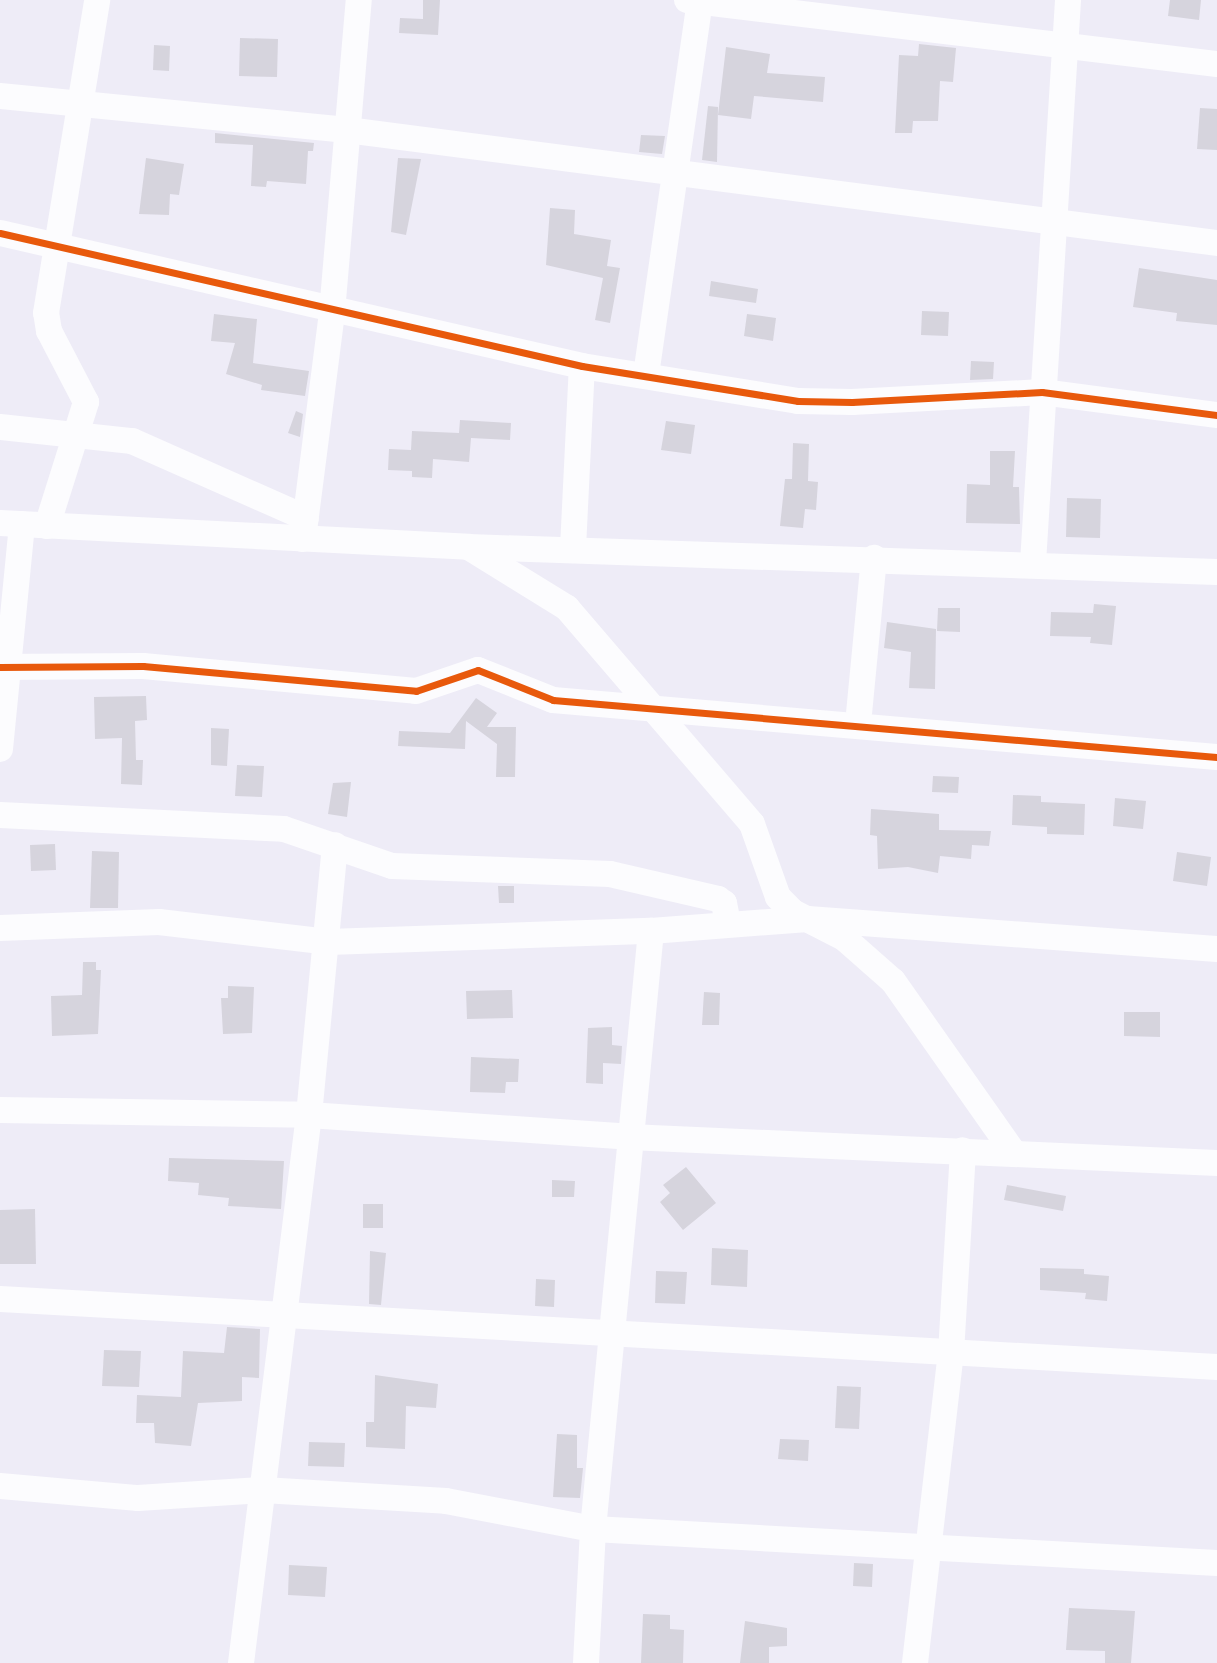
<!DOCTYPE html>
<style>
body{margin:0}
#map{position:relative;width:1217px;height:1663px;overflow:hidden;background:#eeecf7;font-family:"Alegreya Sans",sans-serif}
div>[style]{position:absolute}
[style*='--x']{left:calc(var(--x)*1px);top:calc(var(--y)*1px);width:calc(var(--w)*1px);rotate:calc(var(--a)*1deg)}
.building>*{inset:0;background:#d6d4dd}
.minor>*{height:26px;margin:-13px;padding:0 13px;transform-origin:13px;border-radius:13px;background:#fcfcfe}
.cycleway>*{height:7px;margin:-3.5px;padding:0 3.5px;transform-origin:3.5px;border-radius:3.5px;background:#e8590c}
span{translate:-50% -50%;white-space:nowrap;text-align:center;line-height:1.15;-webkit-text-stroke:7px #fff;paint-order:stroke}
</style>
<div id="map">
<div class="building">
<div style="clip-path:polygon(423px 0,440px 0,438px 35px,399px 33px,400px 18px,423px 19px)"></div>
<div style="clip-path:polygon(1170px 0,1201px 0,1199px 20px,1168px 16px)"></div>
<div style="clip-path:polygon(240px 38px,278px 39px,277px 77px,239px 76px)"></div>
<div style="clip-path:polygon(919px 44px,956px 48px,953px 82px,940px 81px,938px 121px,913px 121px,912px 133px,895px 133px,899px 55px,918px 56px)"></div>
<div style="clip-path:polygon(154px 45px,170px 46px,169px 71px,153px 70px)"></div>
<div style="clip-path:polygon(726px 47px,770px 54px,767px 73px,825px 77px,823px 102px,754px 96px,751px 119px,718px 115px)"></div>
<div style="clip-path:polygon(708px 106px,718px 107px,717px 162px,702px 160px)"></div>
<div style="clip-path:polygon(1200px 108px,1217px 109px,1217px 150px,1197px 149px)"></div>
<div style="clip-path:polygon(215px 133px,314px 143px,313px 151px,308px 151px,306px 184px,267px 181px,266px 187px,251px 186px,253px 145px,215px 143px)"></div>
<div style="clip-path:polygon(641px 135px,665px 136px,662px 154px,639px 152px)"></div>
<div style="clip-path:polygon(146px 158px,184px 164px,179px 195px,170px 194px,169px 215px,139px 214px)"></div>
<div style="clip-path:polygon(398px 158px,421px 159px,406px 235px,391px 232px)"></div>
<div style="clip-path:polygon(550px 208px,575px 210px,574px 234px,611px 240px,607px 266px,620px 268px,610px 323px,595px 320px,603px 278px,546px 265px)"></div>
<div style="clip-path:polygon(1139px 268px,1217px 280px,1217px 325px,1176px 321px,1177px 313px,1133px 307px)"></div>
<div style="clip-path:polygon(711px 281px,758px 289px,756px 303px,709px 296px)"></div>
<div style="clip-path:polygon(922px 311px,949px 312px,948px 336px,921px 335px)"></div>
<div style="clip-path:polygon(214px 314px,257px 319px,253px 363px,309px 371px,305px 396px,261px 390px,262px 385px,226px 374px,235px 343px,211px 341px)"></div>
<div style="clip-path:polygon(747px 314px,776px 318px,773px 341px,744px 336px)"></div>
<div style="clip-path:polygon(971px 361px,994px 362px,993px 379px,970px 380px)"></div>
<div style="clip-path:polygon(296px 411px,303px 414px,300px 437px,288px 433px)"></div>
<div style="clip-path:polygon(460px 420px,511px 423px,510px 440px,471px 438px,469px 462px,433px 459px,432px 478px,412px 477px,412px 471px,388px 470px,389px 449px,411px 450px,412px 431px,459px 433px)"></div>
<div style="clip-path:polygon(666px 421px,695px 425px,691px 454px,661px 450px)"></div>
<div style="clip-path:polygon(793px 443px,809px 444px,808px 481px,818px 482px,816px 510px,805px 509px,803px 528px,780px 526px,785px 479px,792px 479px)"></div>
<div style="clip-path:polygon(990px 451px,1015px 451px,1013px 487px,1019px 487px,1020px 524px,966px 523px,967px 484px,990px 485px)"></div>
<div style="clip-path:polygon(1067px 498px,1101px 499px,1100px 538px,1066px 537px)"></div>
<div style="clip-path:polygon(1094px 604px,1116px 606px,1112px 645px,1090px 643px,1091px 637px,1050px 636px,1051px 612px,1093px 613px)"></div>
<div style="clip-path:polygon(938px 608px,960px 608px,960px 632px,937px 631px)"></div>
<div style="clip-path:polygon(887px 622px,936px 629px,935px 689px,909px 688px,911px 652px,884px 648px)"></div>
<div style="clip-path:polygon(146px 696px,147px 720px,135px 721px,136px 760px,143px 760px,142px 785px,121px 784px,122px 738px,95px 739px,94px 697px)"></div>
<div style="clip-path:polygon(476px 698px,497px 713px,487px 727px,516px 727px,515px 777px,496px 777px,497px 744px,466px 721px,465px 749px,398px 746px,399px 731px,450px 733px)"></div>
<div style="clip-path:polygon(211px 728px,229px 729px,227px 766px,211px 765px)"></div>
<div style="clip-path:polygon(237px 765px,264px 766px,262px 797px,235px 796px)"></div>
<div style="clip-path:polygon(933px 776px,959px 777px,958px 793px,932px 792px)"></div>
<div style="clip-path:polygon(351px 782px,347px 817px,328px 814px,333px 783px)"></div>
<div style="clip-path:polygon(1013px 795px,1041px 796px,1041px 802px,1085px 804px,1084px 835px,1047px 834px,1047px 827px,1012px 825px)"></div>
<div style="clip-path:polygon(1115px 798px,1146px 801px,1143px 829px,1113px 826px)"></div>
<div style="clip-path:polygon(871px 809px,939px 814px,939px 830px,991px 831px,989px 846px,972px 845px,971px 859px,940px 856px,938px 873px,908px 867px,878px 869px,877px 836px,870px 835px)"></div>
<div style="clip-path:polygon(55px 844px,56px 870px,31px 871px,30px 845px)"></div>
<div style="clip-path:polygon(92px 851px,119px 852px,118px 908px,90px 908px)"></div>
<div style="clip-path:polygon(1177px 852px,1211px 857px,1207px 886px,1173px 881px)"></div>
<div style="clip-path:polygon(498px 886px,514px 886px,514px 903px,499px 903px)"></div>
<div style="clip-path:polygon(83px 962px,96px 962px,96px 970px,101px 970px,98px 1034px,52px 1036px,51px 996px,82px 995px)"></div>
<div style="clip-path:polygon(228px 986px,254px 987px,252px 1033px,223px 1034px,221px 998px,228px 998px)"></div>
<div style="clip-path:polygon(512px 990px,513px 1018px,467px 1019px,466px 991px)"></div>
<div style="clip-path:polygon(704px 992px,720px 993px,719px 1025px,702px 1025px)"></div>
<div style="clip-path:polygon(1124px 1012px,1160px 1012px,1160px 1037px,1124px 1036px)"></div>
<div style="clip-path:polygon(612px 1027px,612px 1045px,622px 1046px,621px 1064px,603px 1063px,603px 1084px,586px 1083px,588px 1028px)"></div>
<div style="clip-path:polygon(471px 1057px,519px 1059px,518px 1082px,506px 1082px,505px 1093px,470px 1092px)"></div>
<div style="clip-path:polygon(169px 1158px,284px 1161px,281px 1209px,228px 1206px,229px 1198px,198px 1195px,199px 1183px,168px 1181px)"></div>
<div style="clip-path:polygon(686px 1167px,716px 1203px,683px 1230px,660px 1202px,670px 1193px,663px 1185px)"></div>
<div style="clip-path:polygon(552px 1180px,575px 1181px,574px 1197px,552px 1197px)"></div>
<div style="clip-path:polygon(1007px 1185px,1066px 1196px,1063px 1211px,1004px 1200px)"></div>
<div style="clip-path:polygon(363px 1204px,383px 1204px,383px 1228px,363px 1228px)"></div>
<div style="clip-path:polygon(35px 1209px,36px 1264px,0 1264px,0 1210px)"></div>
<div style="clip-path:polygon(712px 1248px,748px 1250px,747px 1287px,711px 1285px)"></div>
<div style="clip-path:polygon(370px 1251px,386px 1253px,381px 1305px,369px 1304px)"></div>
<div style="clip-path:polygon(1040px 1268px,1084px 1269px,1084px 1274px,1109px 1276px,1107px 1301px,1085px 1299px,1086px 1293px,1040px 1290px)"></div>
<div style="clip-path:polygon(656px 1271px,687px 1272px,685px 1304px,655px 1303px)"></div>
<div style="clip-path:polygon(536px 1279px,555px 1280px,554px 1307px,535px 1306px)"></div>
<div style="clip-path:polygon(227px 1327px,260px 1329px,259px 1378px,242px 1377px,242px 1401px,198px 1403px,191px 1446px,155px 1443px,154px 1423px,136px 1423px,137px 1395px,181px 1397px,183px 1351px,224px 1353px)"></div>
<div style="clip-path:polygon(104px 1350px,141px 1351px,139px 1387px,102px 1386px)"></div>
<div style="clip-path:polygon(375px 1375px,438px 1384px,436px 1408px,406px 1406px,405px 1449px,366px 1447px,366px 1422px,374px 1422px)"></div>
<div style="clip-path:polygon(837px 1386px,861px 1387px,859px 1429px,835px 1428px)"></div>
<div style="clip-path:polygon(557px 1434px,577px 1435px,577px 1468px,583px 1468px,580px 1498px,553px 1497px)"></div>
<div style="clip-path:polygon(780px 1439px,809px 1440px,808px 1461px,778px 1459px)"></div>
<div style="clip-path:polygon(309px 1442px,345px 1443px,344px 1467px,308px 1466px)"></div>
<div style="clip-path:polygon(854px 1563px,873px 1564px,872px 1587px,853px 1586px)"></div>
<div style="clip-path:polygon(289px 1565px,327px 1567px,325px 1597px,288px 1595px)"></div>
<div style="clip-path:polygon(1069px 1608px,1135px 1611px,1131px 1663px,1105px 1663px,1105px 1651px,1066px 1650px)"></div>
<div style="clip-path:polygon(643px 1614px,670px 1615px,670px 1629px,684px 1630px,683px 1663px,641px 1663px)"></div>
<div style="clip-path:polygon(745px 1621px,787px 1628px,787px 1646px,769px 1647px,769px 1663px,740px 1663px)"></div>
</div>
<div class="minor">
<div style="--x:687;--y:0;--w:534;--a:6.89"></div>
<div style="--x:0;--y:96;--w:349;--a:5.6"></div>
<div style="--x:347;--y:130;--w:877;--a:7.4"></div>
<div style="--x:0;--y:233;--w:597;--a:12.87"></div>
<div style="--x:582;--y:366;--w:219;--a:9.2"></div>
<div style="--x:798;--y:401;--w:54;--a:1.1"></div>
<div style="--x:852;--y:402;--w:190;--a:-3"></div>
<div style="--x:1042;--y:392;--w:177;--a:7.5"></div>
<div style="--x:646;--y:375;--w:377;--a:-81.8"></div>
<div style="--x:0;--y:427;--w:133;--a:6.1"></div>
<div style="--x:132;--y:441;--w:190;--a:23.9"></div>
<div style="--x:0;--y:523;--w:469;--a:2.9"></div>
<div style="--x:468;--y:547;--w:749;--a:1.91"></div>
<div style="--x:47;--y:526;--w:130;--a:-72.5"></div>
<div style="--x:86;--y:402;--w:80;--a:-117.5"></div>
<div style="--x:49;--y:331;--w:18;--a:-99"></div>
<div style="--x:46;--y:313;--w:317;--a:-80.7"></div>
<div style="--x:303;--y:539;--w:229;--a:-82.7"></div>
<div style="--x:332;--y:312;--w:313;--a:-85.1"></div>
<div style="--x:470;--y:548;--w:114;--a:31.7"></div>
<div style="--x:567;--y:608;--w:284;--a:49.4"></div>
<div style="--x:752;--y:824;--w:77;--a:70.4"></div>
<div style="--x:778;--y:897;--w:21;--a:45"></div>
<div style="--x:793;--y:912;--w:57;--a:27"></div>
<div style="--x:844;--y:938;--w:65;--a:41.3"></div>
<div style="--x:893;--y:981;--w:210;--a:54.9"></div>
<div style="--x:573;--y:548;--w:182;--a:-87.2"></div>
<div style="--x:1033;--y:563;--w:564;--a:-86.44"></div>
<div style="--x:0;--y:667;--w:143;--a:-0.4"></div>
<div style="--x:143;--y:666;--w:274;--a:5.2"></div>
<div style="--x:416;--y:691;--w:65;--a:-18.7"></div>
<div style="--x:478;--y:670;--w:81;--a:21.8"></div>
<div style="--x:553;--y:700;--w:666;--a:4.91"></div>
<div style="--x:858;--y:724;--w:167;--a:-84.5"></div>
<div style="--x:0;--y:749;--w:226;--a:-84.4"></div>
<div style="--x:0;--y:815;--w:284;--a:2.8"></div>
<div style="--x:284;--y:829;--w:114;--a:18.9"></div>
<div style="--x:392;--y:866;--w:218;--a:2.1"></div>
<div style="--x:610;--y:874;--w:111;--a:13"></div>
<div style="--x:718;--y:899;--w:7;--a:34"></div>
<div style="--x:724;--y:903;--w:20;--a:79"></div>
<div style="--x:0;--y:928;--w:159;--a:-2.2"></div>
<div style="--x:159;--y:922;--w:170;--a:6.7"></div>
<div style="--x:328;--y:942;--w:323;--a:-2"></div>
<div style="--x:651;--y:931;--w:157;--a:-4.4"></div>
<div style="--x:808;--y:919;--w:410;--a:4.2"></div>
<div style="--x:0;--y:1110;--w:309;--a:0.9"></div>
<div style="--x:309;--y:1115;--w:321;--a:3.9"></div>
<div style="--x:629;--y:1137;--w:589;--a:2.53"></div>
<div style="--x:0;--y:1299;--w:1219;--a:3.2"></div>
<div style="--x:0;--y:1486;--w:139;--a:5"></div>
<div style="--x:138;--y:1498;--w:125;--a:-3.7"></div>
<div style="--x:263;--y:1490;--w:183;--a:3.4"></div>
<div style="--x:446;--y:1501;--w:150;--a:10.8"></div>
<div style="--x:593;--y:1529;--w:625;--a:3.12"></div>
<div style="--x:241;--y:1663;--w:552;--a:-82.93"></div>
<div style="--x:309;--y:1115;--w:271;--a:-84.5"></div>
<div style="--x:586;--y:1663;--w:134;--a:-87"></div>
<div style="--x:593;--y:1529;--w:601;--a:-84.46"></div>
<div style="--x:915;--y:1663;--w:312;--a:-83.4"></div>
<div style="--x:951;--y:1353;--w:203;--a:-86.6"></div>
</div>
<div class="cycleway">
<div style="--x:0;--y:233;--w:597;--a:12.87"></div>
<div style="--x:582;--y:366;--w:219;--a:9.2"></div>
<div style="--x:798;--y:401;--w:54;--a:1.1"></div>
<div style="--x:852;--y:402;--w:190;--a:-3"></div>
<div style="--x:1042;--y:392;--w:177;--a:7.5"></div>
<div style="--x:0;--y:667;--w:143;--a:-0.4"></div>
<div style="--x:143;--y:666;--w:274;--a:5.2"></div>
<div style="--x:416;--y:691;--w:65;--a:-18.7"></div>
<div style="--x:478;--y:670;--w:81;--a:21.8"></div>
<div style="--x:553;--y:700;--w:666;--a:4.91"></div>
</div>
</div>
